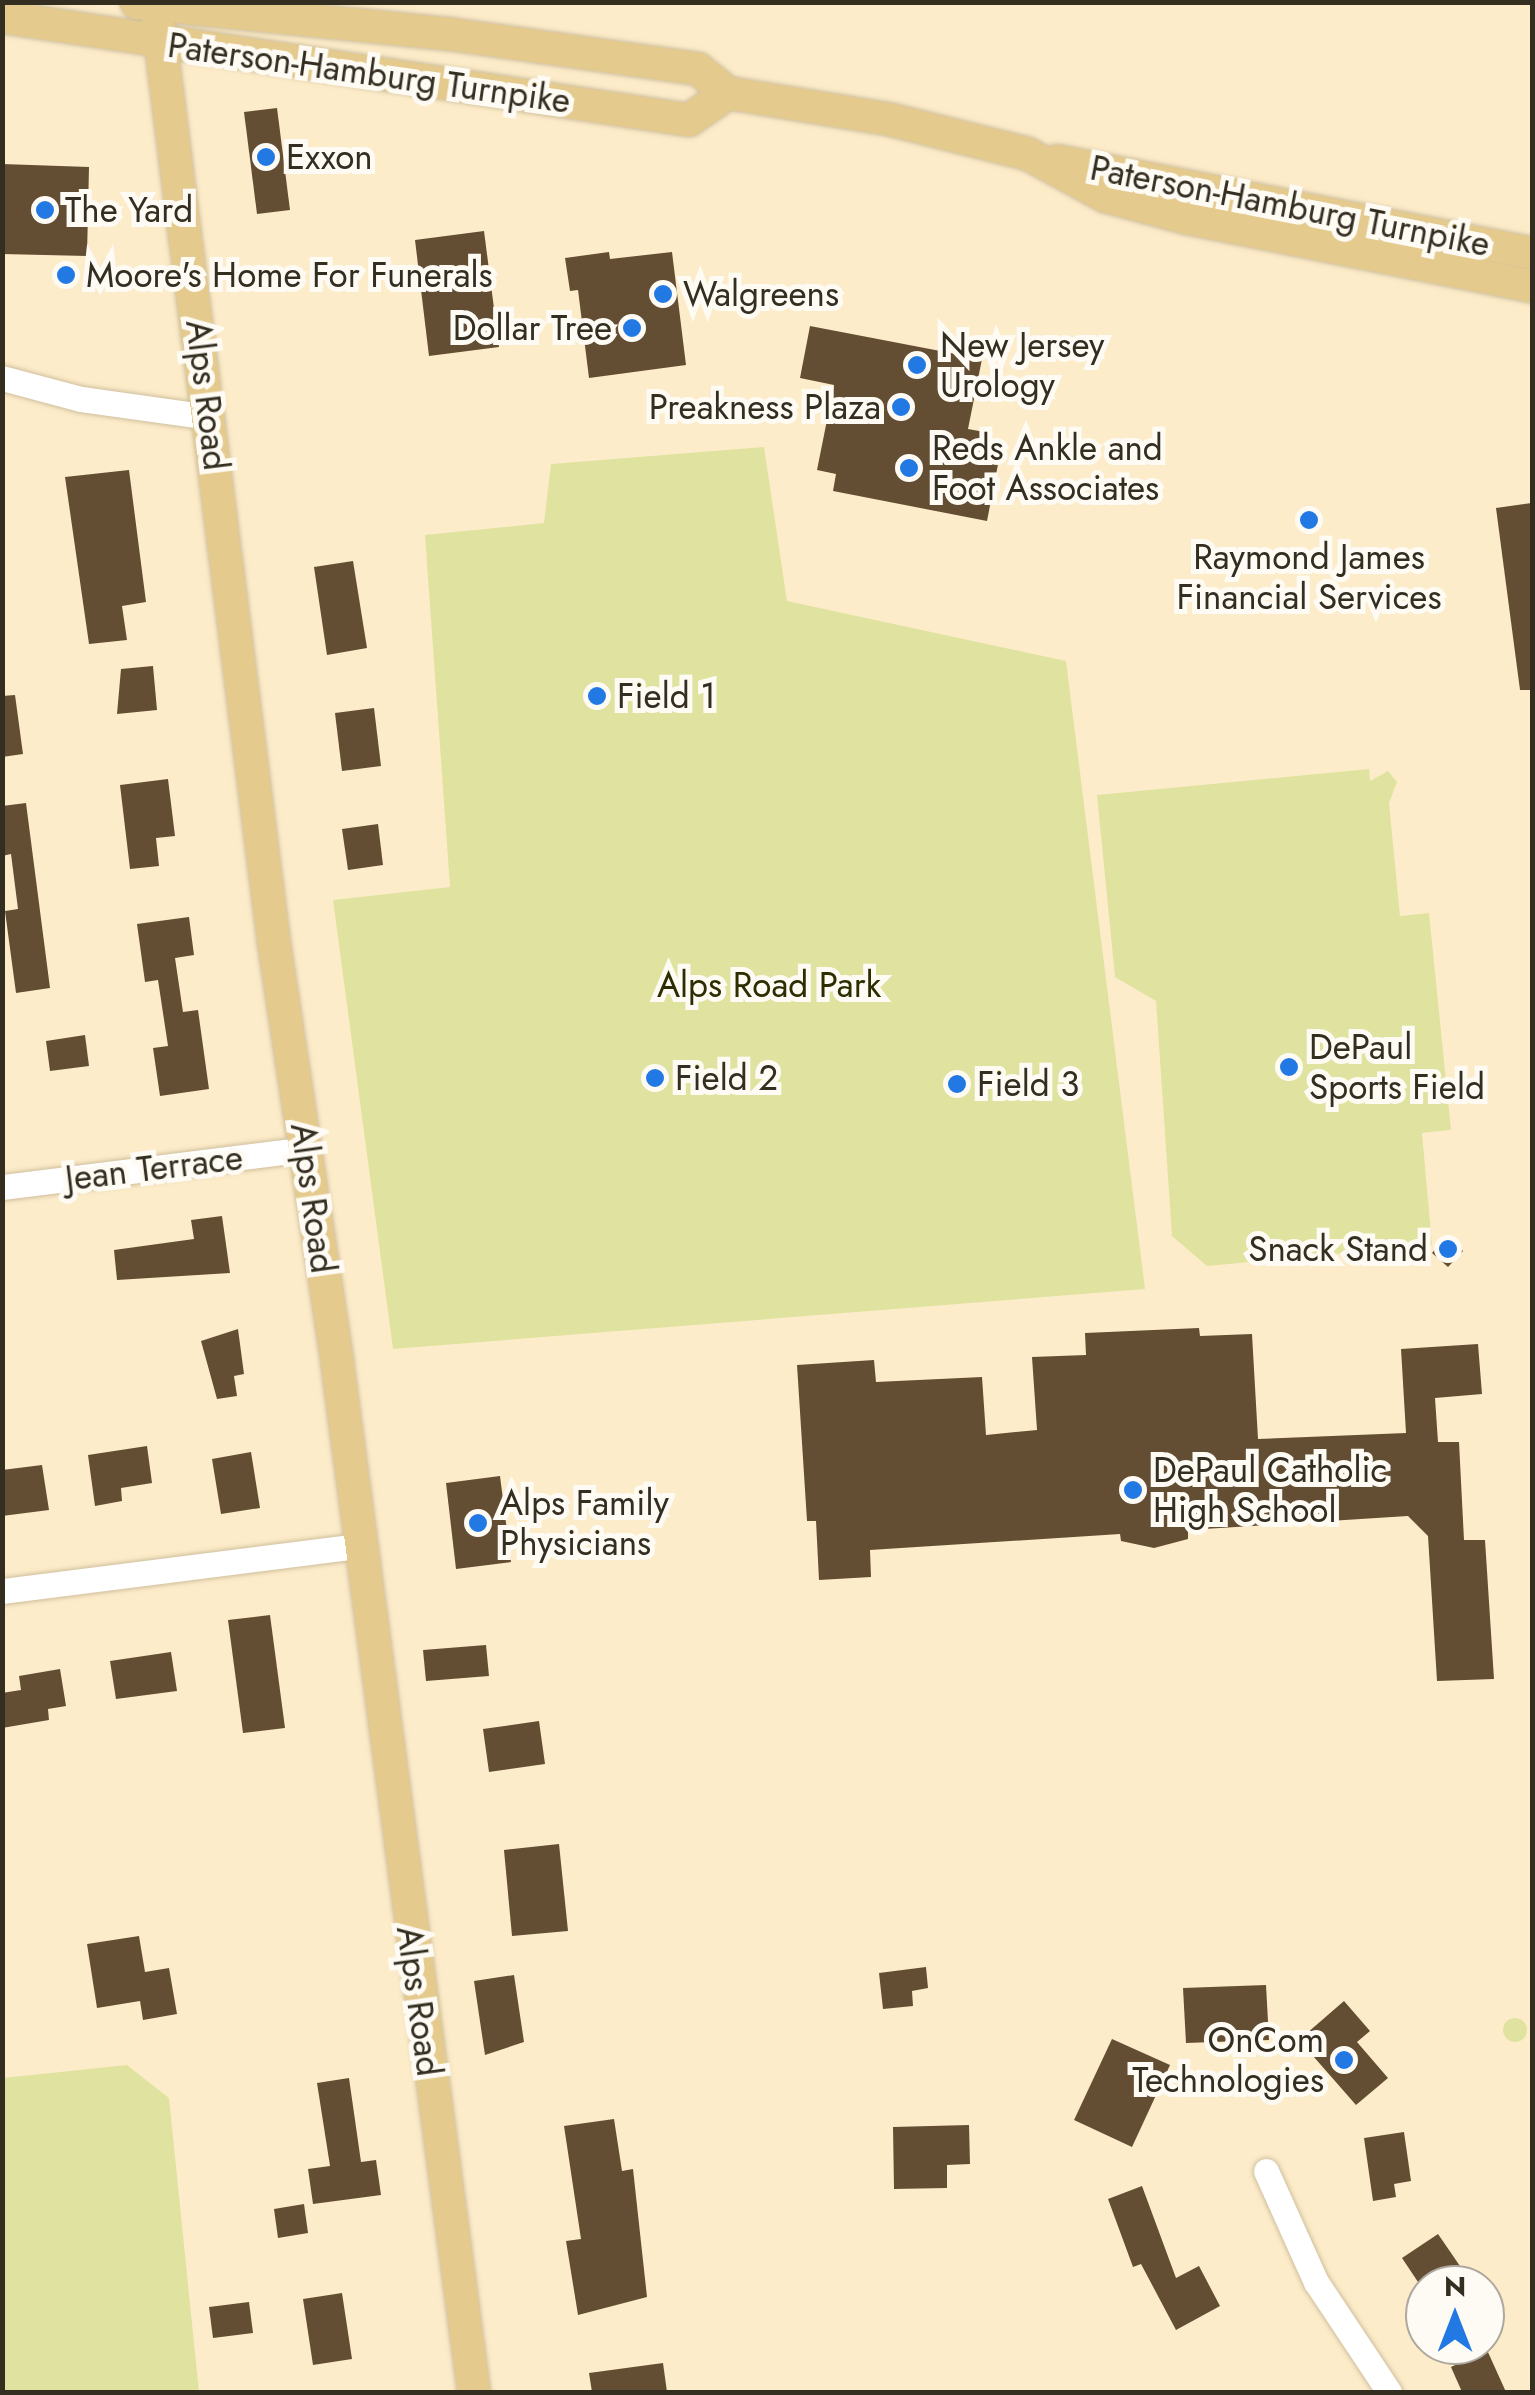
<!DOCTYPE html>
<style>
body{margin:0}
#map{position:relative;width:1535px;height:2395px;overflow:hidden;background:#fdecc9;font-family:Jost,sans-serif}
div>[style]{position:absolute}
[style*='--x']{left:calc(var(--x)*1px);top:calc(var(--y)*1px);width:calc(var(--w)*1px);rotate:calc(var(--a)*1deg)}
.green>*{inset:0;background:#e0e3a0}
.round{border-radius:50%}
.building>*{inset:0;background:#634e34}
.roads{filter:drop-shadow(0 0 2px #cfbf9d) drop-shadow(0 0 2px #cfbf9d)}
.minor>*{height:25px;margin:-12.5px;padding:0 12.5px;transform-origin:12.5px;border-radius:12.5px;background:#fff}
.major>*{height:32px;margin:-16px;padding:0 16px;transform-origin:16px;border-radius:16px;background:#e5ca8d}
.dots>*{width:28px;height:28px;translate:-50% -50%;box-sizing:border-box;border:5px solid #fefbf4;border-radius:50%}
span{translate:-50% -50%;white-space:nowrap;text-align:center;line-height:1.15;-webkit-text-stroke:10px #fefbf4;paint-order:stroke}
.street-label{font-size:35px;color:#342e21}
.poi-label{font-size:35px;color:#342e21}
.left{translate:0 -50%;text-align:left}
.right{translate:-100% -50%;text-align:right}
.park-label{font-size:35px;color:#2d2d01}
.frame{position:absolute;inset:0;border:5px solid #342e21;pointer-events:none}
.north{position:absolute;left:1405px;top:2265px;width:100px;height:100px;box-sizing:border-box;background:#fefbf4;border:2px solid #ada9a0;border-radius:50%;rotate:0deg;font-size:28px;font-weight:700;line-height:40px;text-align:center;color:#342e21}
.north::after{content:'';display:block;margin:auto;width:35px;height:45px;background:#2279e3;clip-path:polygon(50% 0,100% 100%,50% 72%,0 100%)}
</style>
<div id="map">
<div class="green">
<div style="clip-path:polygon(764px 447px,787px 601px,1066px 661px,1145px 1289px,393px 1349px,333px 900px,450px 887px,425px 535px,544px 523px,551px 464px)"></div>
<div style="clip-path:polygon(1369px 769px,1370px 781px,1388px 771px,1397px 782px,1389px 803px,1400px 916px,1429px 913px,1451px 1130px,1422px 1133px,1432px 1245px,1207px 1266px,1172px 1236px,1156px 1001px,1115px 977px,1097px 795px)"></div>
<div class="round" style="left:1503px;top:2018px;width:24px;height:24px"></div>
<div style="clip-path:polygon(127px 2065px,169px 2098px,199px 2392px,3px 2392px,3px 2078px)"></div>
</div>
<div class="building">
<div style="clip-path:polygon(277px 108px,290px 210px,257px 214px,244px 112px)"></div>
<div style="clip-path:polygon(2px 164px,89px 167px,87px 256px,2px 254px)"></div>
<div style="clip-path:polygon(484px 231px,499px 347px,429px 356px,415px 240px)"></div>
<div style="clip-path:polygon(609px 252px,610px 259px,672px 252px,686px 365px,589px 378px,578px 290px,570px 291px,565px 258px)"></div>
<div style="clip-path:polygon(810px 326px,982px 359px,968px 429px,990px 433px,987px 446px,1001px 449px,987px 521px,833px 491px,836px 474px,817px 470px,834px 385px,800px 378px)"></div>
<div style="clip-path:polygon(129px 470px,146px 602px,122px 606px,127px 640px,89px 644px,65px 477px)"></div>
<div style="clip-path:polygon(1532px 503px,1532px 690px,1520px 690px,1496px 508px)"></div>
<div style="clip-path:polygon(353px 561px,367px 648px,327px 655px,314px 567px)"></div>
<div style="clip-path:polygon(153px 666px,157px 710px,117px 714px,121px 669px)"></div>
<div style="clip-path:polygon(15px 695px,23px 754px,2px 757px,2px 696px)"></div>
<div style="clip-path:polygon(374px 708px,381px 766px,342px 771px,335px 713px)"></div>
<div style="clip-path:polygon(168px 779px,175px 836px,156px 838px,159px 866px,130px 869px,120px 785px)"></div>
<div style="clip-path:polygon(26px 803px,50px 988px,16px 993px,5px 911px,18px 909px,11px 854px,2px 856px,2px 806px)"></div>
<div style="clip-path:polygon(378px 824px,383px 865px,348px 870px,342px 829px)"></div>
<div style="clip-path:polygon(189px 917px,194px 955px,175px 958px,183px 1012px,198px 1010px,209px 1089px,160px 1096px,153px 1048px,168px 1046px,158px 980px,145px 982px,137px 924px)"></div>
<div style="clip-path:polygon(85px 1035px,89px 1066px,50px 1071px,46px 1041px)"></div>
<div style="clip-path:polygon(222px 1216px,230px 1273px,117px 1280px,114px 1250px,194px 1239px,191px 1220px)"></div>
<div style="clip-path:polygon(1447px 1236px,1463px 1251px,1448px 1267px,1432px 1253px)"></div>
<div style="clip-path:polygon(1199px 1328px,1200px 1336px,1252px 1334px,1258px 1439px,1406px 1433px,1401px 1349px,1478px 1344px,1482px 1394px,1435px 1398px,1438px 1442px,1459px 1442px,1464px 1540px,1485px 1540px,1494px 1679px,1437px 1681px,1428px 1536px,1408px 1516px,1188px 1530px,1188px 1539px,1154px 1548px,1121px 1541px,1120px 1534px,870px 1550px,871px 1577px,819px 1580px,816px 1521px,807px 1521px,797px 1365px,874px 1360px,876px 1382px,982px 1377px,986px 1435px,1037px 1430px,1032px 1357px,1086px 1355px,1085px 1333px)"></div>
<div style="clip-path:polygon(238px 1329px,244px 1374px,234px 1376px,237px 1396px,217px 1399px,201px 1341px)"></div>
<div style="clip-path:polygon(147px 1446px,152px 1483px,121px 1488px,122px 1501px,95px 1506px,88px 1455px)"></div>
<div style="clip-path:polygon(251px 1452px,260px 1508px,221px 1514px,212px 1459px)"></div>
<div style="clip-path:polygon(42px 1465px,49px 1510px,2px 1516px,2px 1470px)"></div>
<div style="clip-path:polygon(500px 1476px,511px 1562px,456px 1569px,446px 1483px)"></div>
<div style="clip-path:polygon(270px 1615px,285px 1728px,243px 1733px,228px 1620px)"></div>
<div style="clip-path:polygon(486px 1645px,489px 1676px,426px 1681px,423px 1650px)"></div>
<div style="clip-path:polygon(171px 1652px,177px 1691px,116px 1699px,110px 1661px)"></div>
<div style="clip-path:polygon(60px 1669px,66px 1706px,48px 1709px,49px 1720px,2px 1728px,2px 1693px,21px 1690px,19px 1676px)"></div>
<div style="clip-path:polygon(539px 1721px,545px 1764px,489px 1772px,483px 1729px)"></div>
<div style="clip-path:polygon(559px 1844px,568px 1931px,512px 1936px,504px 1850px)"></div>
<div style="clip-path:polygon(139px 1936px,145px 1972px,169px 1968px,177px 2014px,143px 2020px,140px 2001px,97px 2008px,87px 1944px)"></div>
<div style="clip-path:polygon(926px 1967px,928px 1988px,912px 1991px,913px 2006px,883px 2009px,879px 1973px)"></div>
<div style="clip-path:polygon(514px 1975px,524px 2042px,485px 2055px,474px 1981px)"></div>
<div style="clip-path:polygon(1266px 1985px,1269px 2040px,1186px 2043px,1183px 1988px)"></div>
<div style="clip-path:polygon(1344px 2001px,1370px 2031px,1357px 2042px,1388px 2078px,1356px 2105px,1299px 2040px)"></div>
<div style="clip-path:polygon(1112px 2039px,1170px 2065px,1132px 2147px,1074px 2120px)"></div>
<div style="clip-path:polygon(349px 2078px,361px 2162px,376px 2160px,381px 2195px,313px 2204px,308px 2169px,330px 2166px,317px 2083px)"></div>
<div style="clip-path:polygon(614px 2119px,622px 2171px,633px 2169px,647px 2297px,578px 2315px,566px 2241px,581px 2239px,564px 2126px)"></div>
<div style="clip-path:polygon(969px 2125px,970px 2164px,947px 2165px,947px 2188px,894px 2189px,893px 2127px)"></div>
<div style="clip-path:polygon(1404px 2132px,1411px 2181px,1394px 2184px,1396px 2197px,1373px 2201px,1364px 2138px)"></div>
<div style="clip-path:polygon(1142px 2186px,1176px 2278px,1199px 2266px,1220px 2306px,1176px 2330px,1141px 2264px,1133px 2267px,1108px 2199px)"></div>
<div style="clip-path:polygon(304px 2204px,308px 2233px,278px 2238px,274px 2209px)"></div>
<div style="clip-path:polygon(1438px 2234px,1473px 2285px,1420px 2285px,1402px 2258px)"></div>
<div style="clip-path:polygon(342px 2293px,352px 2359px,313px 2365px,303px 2299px)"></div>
<div style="clip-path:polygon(249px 2302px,253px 2333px,213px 2338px,209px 2307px)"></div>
<div style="clip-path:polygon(1487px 2350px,1506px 2392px,1462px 2392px,1451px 2367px)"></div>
<div style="clip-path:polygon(663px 2363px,667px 2392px,592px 2392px,589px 2373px)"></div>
</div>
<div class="roads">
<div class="minor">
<div style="--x:2;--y:378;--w:82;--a:14.9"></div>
<div style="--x:81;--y:399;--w:129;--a:8"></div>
<div style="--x:2;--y:1187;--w:306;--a:-7.1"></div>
<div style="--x:2;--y:1591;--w:361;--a:-7.2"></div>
<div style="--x:1266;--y:2171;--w:122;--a:65.8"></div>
<div style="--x:1316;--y:2282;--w:132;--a:56.4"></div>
</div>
<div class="major">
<div style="--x:137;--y:3;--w:314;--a:5.7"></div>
<div style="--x:449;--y:34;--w:251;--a:8"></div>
<div style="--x:698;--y:69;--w:38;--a:39"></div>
<div style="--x:728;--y:93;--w:166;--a:9.3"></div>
<div style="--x:892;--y:120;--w:140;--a:14"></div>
<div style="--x:1028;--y:154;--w:88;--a:28.6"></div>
<div style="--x:1105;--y:196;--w:85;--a:15"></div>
<div style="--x:1187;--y:218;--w:352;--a:11.2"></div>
<div style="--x:156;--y:5;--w:945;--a:82.83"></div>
<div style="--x:274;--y:943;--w:423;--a:81.4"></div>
<div style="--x:337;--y:1361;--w:1040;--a:82.43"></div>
<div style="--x:2;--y:17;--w:695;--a:8.53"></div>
<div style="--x:689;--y:120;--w:47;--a:-34.7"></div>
<div style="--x:1057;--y:161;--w:484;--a:11"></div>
</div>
</div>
<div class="dots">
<div style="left:266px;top:157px;background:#2279e3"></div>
<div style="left:45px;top:210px;background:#2279e3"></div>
<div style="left:66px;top:275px;background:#2279e3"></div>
<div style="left:663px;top:294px;background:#2279e3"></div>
<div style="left:632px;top:328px;background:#2279e3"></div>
<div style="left:917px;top:365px;background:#2279e3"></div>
<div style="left:901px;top:407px;background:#2279e3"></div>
<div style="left:909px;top:468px;background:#2279e3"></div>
<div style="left:1309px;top:520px;background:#2279e3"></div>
<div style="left:597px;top:696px;background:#2279e3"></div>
<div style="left:1289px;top:1067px;background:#2279e3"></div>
<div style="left:655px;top:1078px;background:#2279e3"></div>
<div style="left:957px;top:1084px;background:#2279e3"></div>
<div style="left:1448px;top:1249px;background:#2279e3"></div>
<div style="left:1133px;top:1490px;background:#2279e3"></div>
<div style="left:478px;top:1523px;background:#2279e3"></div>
<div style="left:1344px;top:2060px;background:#2279e3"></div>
</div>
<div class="street-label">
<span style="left:369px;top:73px;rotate:8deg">Paterson-Hamburg Turnpike</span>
<span style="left:1290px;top:206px;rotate:11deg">Paterson-Hamburg Turnpike</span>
<span style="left:207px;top:395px;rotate:83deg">Alps Road</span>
<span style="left:154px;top:1168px;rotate:-7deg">Jean Terrace</span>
<span style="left:313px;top:1198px;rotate:82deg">Alps Road</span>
<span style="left:419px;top:2001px;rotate:82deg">Alps Road</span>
</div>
<div class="poi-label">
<span class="left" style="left:286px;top:157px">Exxon</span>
<span class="left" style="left:65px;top:210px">The Yard</span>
<span class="left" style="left:86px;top:275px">Moore's Home For Funerals</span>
<span class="left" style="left:683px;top:294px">Walgreens</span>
<span class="right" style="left:612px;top:328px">Dollar Tree</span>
<span class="left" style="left:940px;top:365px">New Jersey<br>Urology</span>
<span class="right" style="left:881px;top:407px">Preakness Plaza</span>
<span class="left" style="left:932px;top:468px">Reds Ankle and<br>Foot Associates</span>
<span style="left:1309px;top:577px">Raymond James<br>Financial Services</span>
<span class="left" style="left:617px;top:696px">Field 1</span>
<span class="left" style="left:1309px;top:1067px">DePaul<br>Sports Field</span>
<span class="left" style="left:675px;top:1078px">Field 2</span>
<span class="left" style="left:977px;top:1084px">Field 3</span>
<span class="right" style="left:1428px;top:1249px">Snack Stand</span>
<span class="left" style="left:1153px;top:1490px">DePaul Catholic<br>High School</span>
<span class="left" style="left:500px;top:1523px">Alps Family<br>Physicians</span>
<span class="right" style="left:1324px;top:2060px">OnCom<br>Technologies</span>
</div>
<div class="park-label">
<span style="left:769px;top:985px">Alps Road Park</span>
</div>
<div class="frame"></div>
<div class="north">N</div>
</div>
